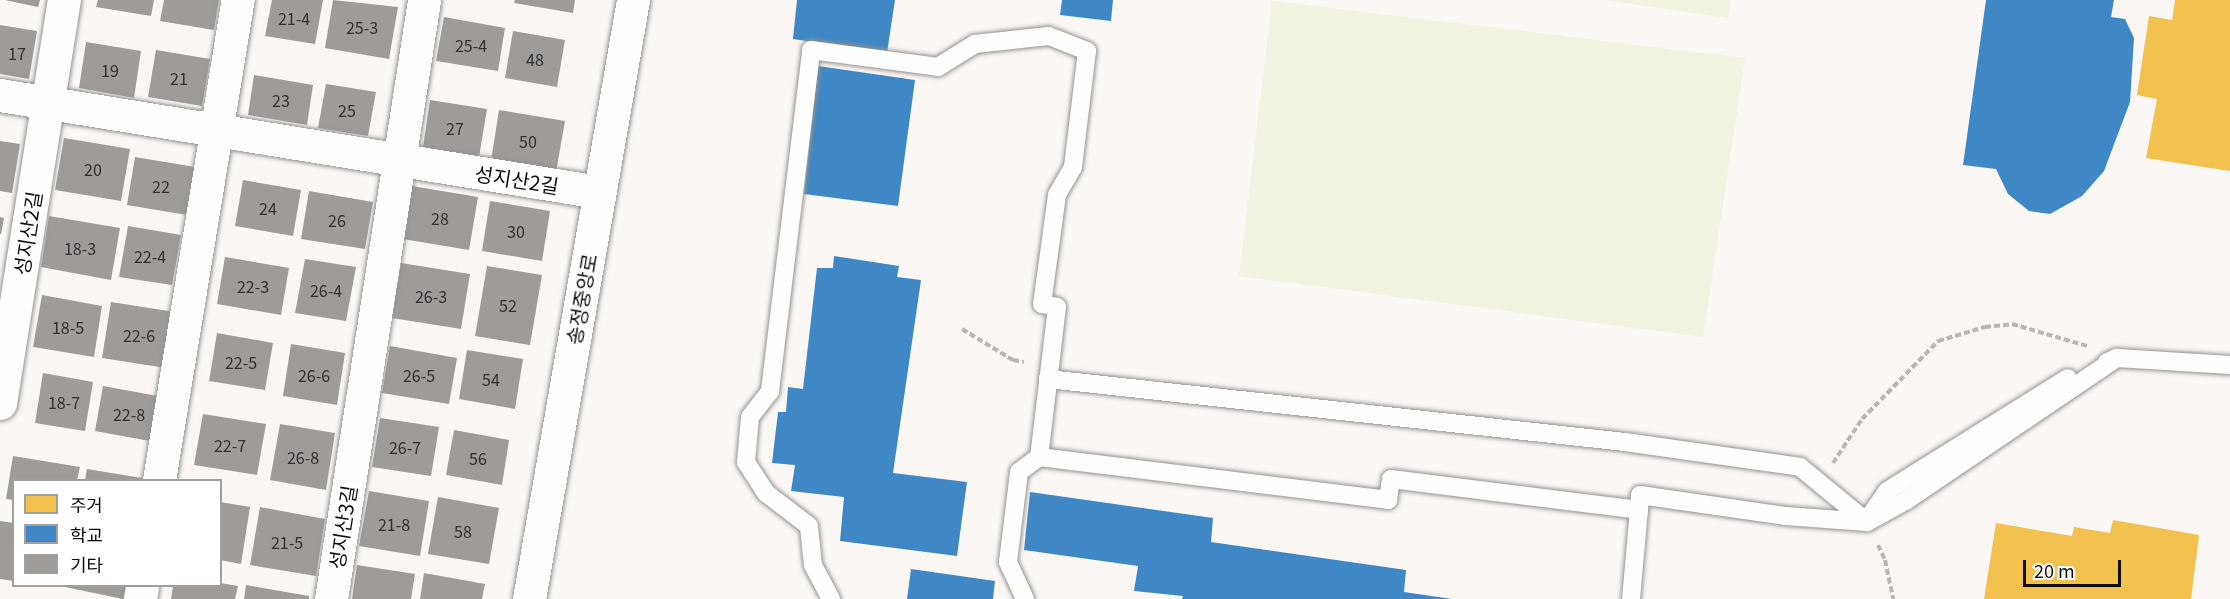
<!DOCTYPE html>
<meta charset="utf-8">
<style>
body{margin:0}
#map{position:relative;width:2230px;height:599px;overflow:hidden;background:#faf7f4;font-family:Georgia,"Noto Sans KR",serif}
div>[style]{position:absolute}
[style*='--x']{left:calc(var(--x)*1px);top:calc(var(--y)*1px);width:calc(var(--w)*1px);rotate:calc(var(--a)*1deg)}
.pitch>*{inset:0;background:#f1f2df}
.homes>*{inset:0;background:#f2c14e}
.schools>*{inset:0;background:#3f88c5}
.building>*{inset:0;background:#9e9b99}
.path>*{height:4px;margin-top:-2px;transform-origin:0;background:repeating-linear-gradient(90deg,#b8b7b7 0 6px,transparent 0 9px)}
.roads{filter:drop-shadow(0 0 2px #949392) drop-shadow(0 0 2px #949392)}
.service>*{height:18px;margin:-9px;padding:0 9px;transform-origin:9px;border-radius:9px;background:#fefefd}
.minor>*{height:33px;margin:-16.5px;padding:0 16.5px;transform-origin:16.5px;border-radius:16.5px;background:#fefefd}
span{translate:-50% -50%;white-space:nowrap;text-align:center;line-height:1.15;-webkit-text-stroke:6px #fff;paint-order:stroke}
.number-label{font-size:16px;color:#323131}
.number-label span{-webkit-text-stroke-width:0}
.street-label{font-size:20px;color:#0e0e0e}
.legend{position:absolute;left:12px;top:479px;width:210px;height:108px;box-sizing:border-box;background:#fff;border:2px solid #9f9f9f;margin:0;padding:8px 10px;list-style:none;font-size:18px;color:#0e0e0e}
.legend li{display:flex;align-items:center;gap:12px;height:30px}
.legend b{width:30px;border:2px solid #9f9f9f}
.scale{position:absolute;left:2023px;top:560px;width:98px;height:27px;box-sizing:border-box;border:3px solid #0e0e0e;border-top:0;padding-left:8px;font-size:18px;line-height:21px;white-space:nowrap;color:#0e0e0e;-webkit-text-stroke:4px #fff;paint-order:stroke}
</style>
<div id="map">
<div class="pitch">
<div style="clip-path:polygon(1605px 0,1731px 0,1728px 18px)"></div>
<div style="clip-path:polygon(1272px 1px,1745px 58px,1703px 337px,1239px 276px)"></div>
</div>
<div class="homes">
<div style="clip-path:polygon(2175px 0,2230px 0,2230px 171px,2146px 158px,2157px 99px,2137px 95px,2149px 16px,2172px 20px)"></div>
<div style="clip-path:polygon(2113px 520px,2199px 535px,2191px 599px,1984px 599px,1996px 523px,2072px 536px,2074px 527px,2110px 533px)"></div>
</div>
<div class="schools">
<div style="clip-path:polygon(797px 0,895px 0,887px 53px,793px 39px)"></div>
<div style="clip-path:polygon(1062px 0,1113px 0,1111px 21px,1060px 15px)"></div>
<div style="clip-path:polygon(1986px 0,2114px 0,2111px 17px,2125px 19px,2134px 38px,2130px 102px,2104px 171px,2082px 196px,2050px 214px,2029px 211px,2008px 194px,1996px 169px,1963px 165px)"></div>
<div style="clip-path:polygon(818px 66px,915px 80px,898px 206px,804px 194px)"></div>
<div style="clip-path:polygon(834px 256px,899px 266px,897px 277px,921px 280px,893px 473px,967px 482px,957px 556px,840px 541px,844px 497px,791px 491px,795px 465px,772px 463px,778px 412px,786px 412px,788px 387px,803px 389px,817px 268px,833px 268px)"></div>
<div style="clip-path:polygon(1030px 492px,1213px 518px,1211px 542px,1406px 570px,1404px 592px,1452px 599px,1182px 599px,1183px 596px,1134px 591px,1138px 566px,1024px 550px)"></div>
<div style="clip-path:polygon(911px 569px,995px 581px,993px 599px,907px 599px)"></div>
</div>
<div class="building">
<div style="clip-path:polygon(5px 0,40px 0,38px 7px)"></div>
<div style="clip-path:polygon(98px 0,154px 0,151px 16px,96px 7px)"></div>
<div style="clip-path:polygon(164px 0,219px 0,214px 30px,160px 21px)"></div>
<div style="clip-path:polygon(272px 0,323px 0,315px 44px,265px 36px)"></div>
<div style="clip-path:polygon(333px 0,398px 7px,389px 59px,325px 48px)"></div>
<div style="clip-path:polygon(515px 0,575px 0,573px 13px,514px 3px)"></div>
<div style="clip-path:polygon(444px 17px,505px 28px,498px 71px,436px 61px)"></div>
<div style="clip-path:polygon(0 25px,37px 31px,29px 79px,0 74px)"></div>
<div style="clip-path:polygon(513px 31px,565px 40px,557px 87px,505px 78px)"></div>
<div style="clip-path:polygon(86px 42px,141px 51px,134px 98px,79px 88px)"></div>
<div style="clip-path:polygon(156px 50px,210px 59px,202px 106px,148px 97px)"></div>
<div style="clip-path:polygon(254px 75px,313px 85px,307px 125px,248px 115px)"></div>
<div style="clip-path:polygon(326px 84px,376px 92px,368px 136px,318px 128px)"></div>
<div style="clip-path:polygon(430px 100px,487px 109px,479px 157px,423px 147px)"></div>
<div style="clip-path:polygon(499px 110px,565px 121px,556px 172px,491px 161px)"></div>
<div style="clip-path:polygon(64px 138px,130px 149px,121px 201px,55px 190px)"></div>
<div style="clip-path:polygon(0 141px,20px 144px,12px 193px,0 191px)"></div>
<div style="clip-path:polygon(135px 157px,195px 167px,187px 215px,127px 205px)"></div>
<div style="clip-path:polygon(243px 180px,301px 190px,293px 236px,235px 226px)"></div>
<div style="clip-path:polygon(412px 186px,478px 197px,469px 250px,403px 239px)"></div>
<div style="clip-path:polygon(309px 191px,373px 202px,365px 249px,301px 239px)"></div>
<div style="clip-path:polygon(490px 201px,550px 211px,542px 261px,482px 251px)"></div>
<div style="clip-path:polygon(49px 216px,120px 228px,111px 280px,41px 267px)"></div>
<div style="clip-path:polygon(0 217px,4px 218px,1px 234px,0 234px)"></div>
<div style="clip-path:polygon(128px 226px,181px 235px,172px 285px,119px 277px)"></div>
<div style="clip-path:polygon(225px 257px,289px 268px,281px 315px,217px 304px)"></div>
<div style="clip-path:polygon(305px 259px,356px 267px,346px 321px,295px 313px)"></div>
<div style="clip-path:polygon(401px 263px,470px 274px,461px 329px,392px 318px)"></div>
<div style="clip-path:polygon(487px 266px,542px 275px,530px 345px,475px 336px)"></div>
<div style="clip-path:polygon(42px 295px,102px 306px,94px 357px,33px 347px)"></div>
<div style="clip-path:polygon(111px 302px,175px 312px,166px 368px,102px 358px)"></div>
<div style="clip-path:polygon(217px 333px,273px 343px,265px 390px,209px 381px)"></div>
<div style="clip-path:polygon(291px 344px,345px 353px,337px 405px,283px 396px)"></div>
<div style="clip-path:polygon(390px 346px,457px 358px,449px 404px,382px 393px)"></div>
<div style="clip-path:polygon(467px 350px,523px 359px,515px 409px,459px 399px)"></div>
<div style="clip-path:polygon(43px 373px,93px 382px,85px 431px,35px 423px)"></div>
<div style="clip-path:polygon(103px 386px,163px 397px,155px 442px,95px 431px)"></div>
<div style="clip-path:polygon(203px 414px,266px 424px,257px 475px,194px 465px)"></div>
<div style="clip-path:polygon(380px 418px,439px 427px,431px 476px,372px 467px)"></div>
<div style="clip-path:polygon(280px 424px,335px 433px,326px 490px,270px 480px)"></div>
<div style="clip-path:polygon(454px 430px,509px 440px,502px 485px,446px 475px)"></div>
<div style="clip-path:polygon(13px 456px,80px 467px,77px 480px,14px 480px,14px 500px,6px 499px)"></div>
<div style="clip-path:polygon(87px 469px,142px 478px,142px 480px,85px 480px)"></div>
<div style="clip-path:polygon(369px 491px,429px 501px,420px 556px,359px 546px)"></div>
<div style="clip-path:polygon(438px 497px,499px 508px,489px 564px,428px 554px)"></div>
<div style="clip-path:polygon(220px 502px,250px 507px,241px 564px,220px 560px)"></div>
<div style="clip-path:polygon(260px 507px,325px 519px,316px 576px,250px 565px)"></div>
<div style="clip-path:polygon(0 521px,14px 523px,14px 581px,0 579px)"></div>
<div style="clip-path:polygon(357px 565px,415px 574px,411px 599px,352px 599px)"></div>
<div style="clip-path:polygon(424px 573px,485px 584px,482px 599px,420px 599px)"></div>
<div style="clip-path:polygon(220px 583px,238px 586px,235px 599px,171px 599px,173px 586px)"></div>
<div style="clip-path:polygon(246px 585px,309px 596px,309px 599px,244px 599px)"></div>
<div style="clip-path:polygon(60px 586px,126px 586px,123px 599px)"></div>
</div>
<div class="path">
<div style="--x:962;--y:329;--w:60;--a:31.3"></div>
<div style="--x:1013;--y:360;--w:11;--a:10"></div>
<div style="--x:1833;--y:463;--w:53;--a:-56.6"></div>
<div style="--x:1862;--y:419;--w:109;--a:-45.7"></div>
<div style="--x:1938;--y:341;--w:49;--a:-16.6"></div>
<div style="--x:1985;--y:327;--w:27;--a:-6"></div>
<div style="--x:2012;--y:324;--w:78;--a:16.3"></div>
<div style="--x:1878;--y:545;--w:17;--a:65"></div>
<div style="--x:1885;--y:560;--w:40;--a:78"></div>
</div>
<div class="roads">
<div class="service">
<div style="--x:2107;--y:362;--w:11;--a:-22"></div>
<div style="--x:2117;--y:358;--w:113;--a:3.5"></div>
<div style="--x:1048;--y:379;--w:580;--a:6.23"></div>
<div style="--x:1625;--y:442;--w:177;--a:8.1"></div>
<div style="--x:1800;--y:467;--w:87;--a:39.4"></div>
<div style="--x:1867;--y:520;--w:35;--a:-55"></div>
<div style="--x:1887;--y:491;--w:213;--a:-32"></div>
<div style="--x:831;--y:599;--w:38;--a:-118"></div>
<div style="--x:813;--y:565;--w:39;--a:-96"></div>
<div style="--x:809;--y:526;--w:54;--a:-142.5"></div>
<div style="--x:766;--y:493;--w:37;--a:-123"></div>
<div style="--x:746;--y:462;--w:45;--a:-84.9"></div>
<div style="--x:750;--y:417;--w:33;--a:-52"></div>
<div style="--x:770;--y:391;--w:343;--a:-83.1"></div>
<div style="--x:811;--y:50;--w:128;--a:7.6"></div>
<div style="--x:938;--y:67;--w:44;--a:-31.9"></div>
<div style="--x:975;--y:44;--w:74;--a:-6.2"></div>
<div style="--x:1049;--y:36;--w:41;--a:21.5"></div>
<div style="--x:1087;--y:51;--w:117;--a:96.9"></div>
<div style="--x:1073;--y:167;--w:32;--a:120"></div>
<div style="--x:1057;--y:195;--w:110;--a:97.8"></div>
<div style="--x:1042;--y:304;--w:15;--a:11"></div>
<div style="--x:1057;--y:307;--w:151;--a:96.8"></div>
<div style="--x:1039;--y:457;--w:352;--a:7"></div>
<div style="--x:1388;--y:500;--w:21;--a:-82"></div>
<div style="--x:1391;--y:479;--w:250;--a:7.1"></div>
<div style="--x:1639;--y:510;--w:15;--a:-86"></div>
<div style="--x:1640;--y:495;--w:148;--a:8.2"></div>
<div style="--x:1786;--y:516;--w:81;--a:4.2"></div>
<div style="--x:1867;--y:522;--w:46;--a:-28.8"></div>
<div style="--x:1907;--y:500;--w:254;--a:-34.1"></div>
<div style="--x:1025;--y:599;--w:41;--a:-114.7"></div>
<div style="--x:1008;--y:562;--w:91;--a:-83"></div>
<div style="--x:1019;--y:472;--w:25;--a:-37"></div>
<div style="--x:1631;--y:599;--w:89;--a:-84.9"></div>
</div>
<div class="minor">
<div style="--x:0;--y:95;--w:607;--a:9.2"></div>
<div style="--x:0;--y:403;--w:408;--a:-81"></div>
<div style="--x:159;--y:480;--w:486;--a:-80.7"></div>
<div style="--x:140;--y:599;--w:13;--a:-81"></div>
<div style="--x:331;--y:599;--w:606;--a:-81.17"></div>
<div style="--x:529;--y:599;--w:608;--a:-80.15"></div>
</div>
</div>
<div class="number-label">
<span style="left:294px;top:18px">21-4</span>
<span style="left:362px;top:27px">25-3</span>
<span style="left:471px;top:45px">25-4</span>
<span style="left:17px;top:53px">17</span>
<span style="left:535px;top:59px">48</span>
<span style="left:110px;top:70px">19</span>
<span style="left:179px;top:78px">21</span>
<span style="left:281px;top:100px">23</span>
<span style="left:347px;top:110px">25</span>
<span style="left:455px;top:128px">27</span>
<span style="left:528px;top:141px">50</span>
<span style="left:93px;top:169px">20</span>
<span style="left:161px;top:186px">22</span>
<span style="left:268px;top:208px">24</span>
<span style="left:440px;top:218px">28</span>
<span style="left:337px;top:220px">26</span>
<span style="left:516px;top:231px">30</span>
<span style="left:80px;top:248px">18-3</span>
<span style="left:150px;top:256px">22-4</span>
<span style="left:253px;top:286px">22-3</span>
<span style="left:326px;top:290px">26-4</span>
<span style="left:431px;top:296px">26-3</span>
<span style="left:508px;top:305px">52</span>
<span style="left:68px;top:327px">18-5</span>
<span style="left:139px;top:335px">22-6</span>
<span style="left:241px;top:362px">22-5</span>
<span style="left:314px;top:375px">26-6</span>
<span style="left:419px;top:375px">26-5</span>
<span style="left:491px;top:379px">54</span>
<span style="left:64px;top:402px">18-7</span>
<span style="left:129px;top:414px">22-8</span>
<span style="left:230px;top:445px">22-7</span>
<span style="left:405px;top:447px">26-7</span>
<span style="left:303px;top:457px">26-8</span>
<span style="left:478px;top:458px">56</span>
<span style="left:394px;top:524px">21-8</span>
<span style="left:463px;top:531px">58</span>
<span style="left:287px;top:542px">21-5</span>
</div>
<div class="street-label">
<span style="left:517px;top:179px;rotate:9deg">성지산2길</span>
<span style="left:27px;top:233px;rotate:-81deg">성지산2길</span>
<span style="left:581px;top:299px;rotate:-80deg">송정중앙로</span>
<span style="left:342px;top:527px;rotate:-81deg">성지산3길</span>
</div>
<ul class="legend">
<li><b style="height:16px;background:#f2c14e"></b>주거</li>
<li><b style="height:16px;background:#3f88c5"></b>학교</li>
<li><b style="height:16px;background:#9e9b99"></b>기타</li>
</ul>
<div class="scale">20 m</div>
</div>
